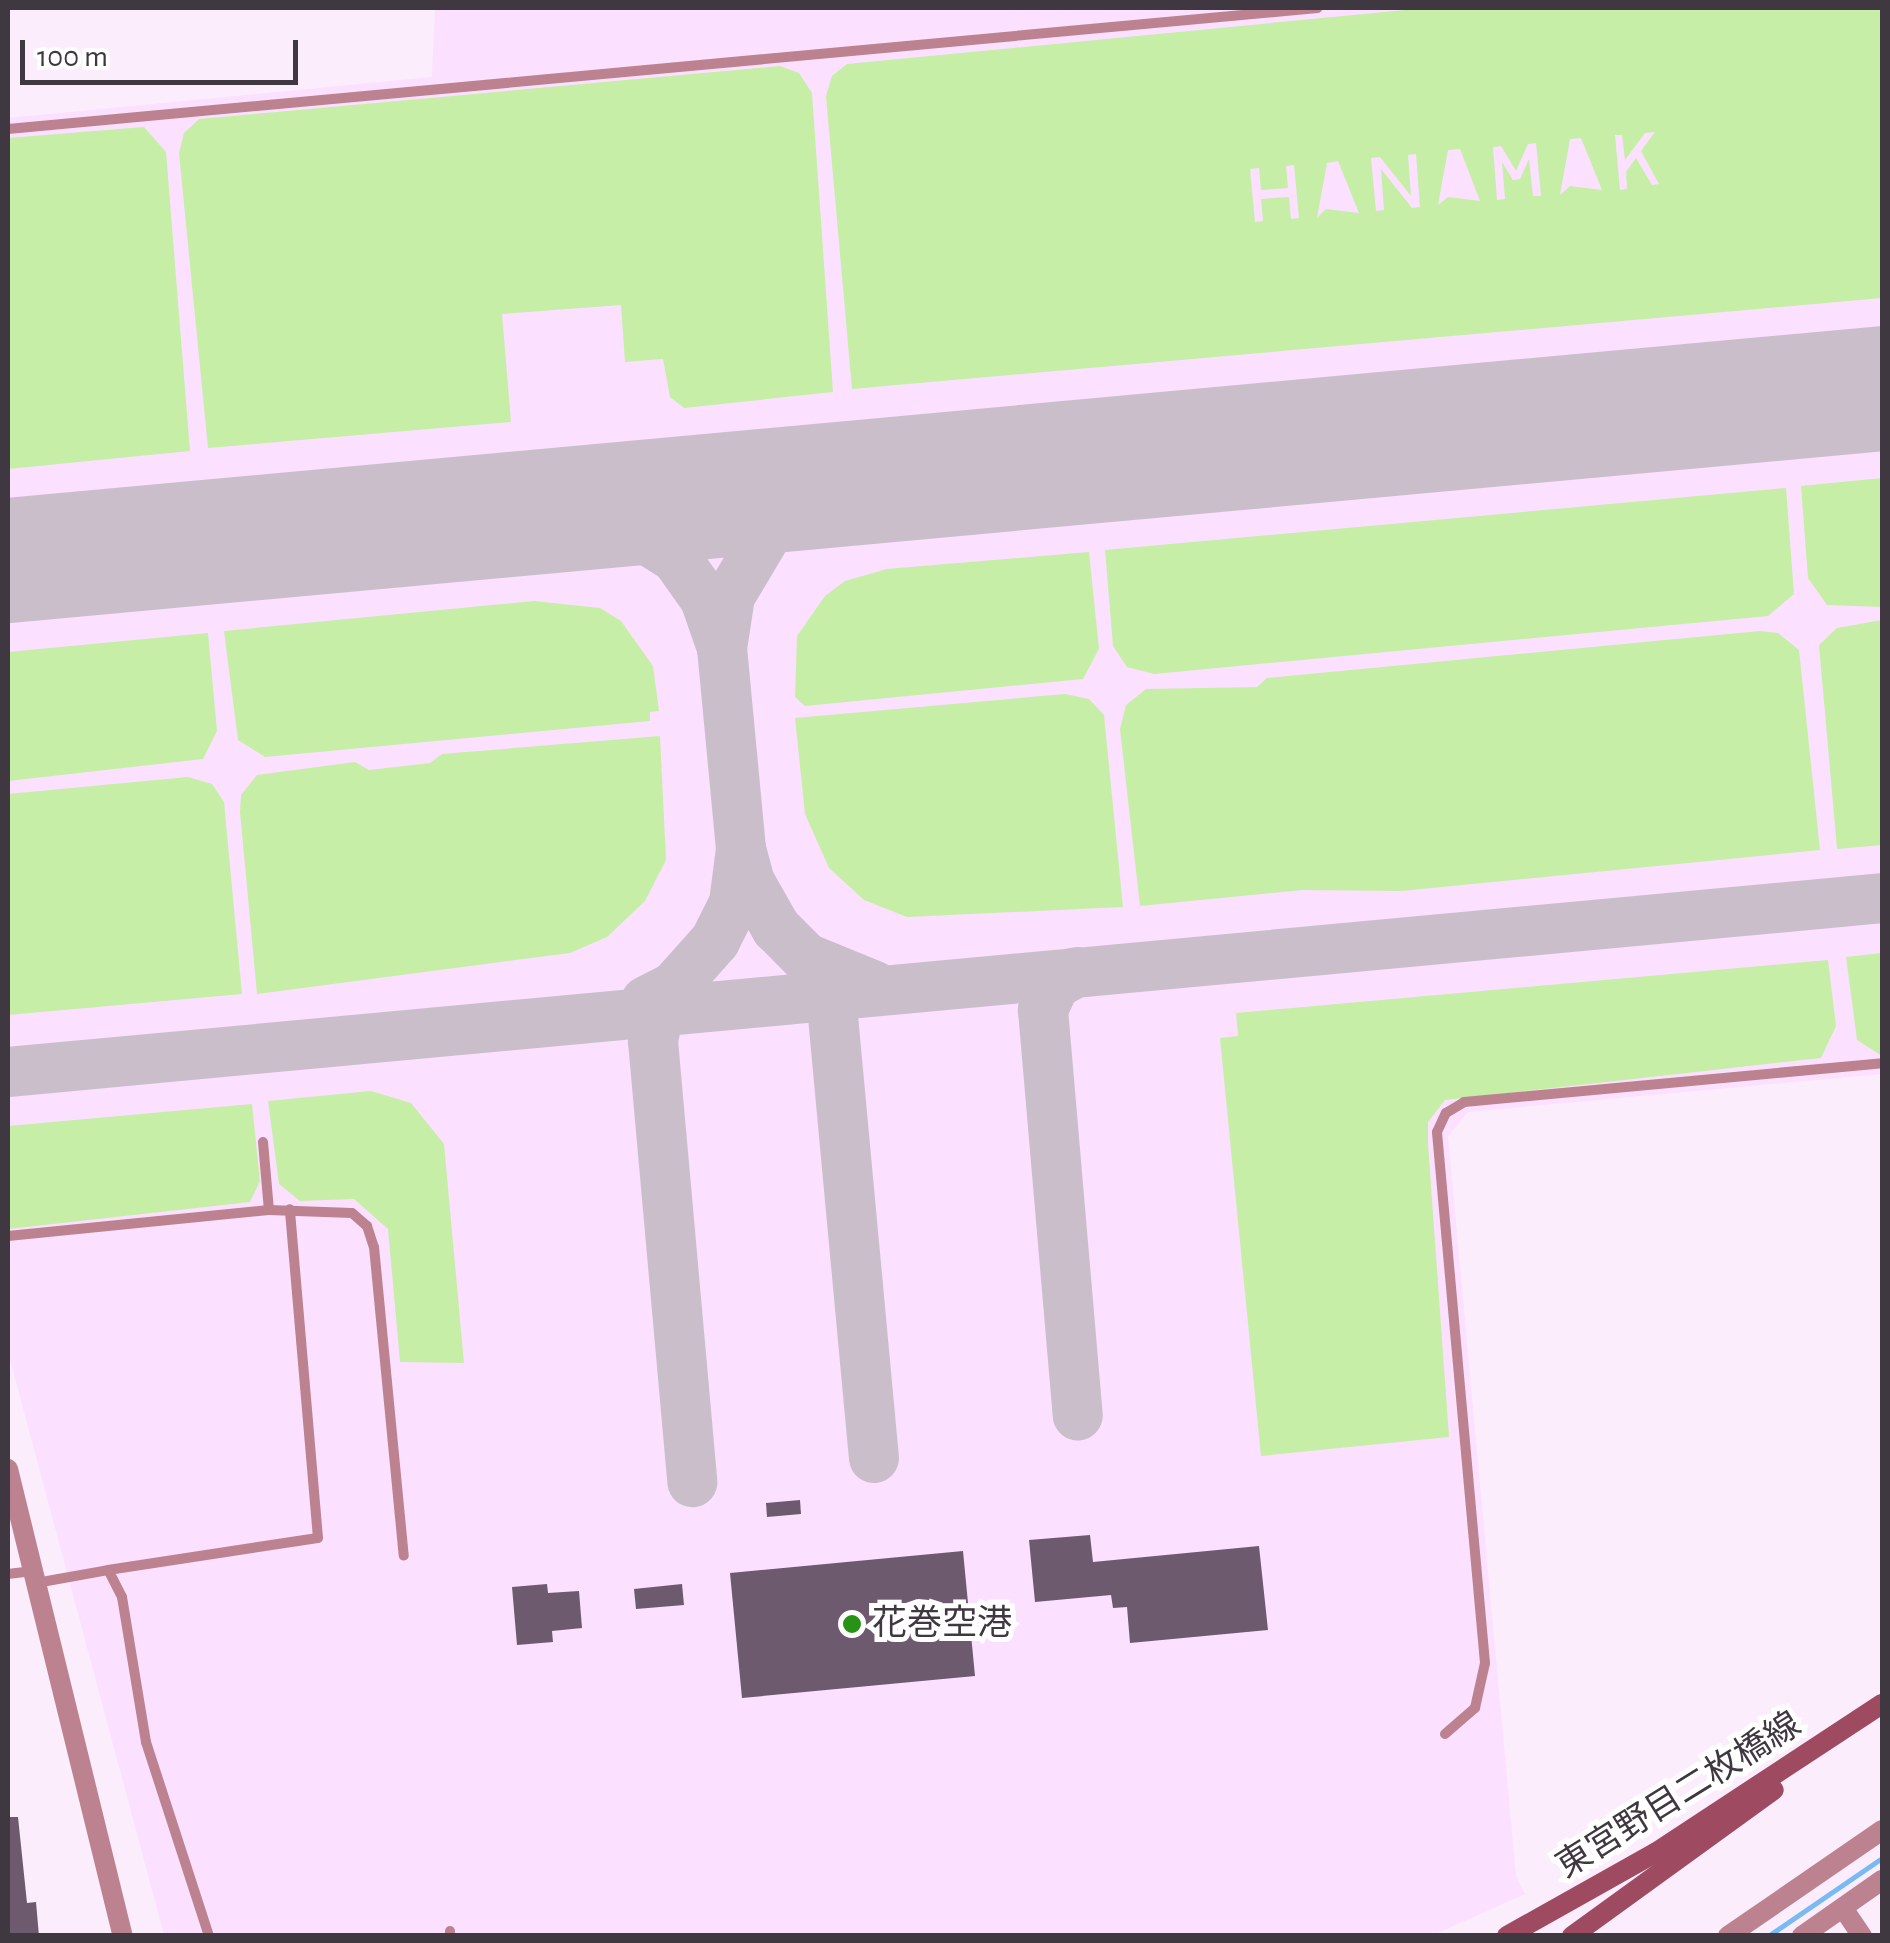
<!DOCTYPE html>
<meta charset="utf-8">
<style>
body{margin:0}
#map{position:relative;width:1890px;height:1943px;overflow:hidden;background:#fbedfc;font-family:"Alegreya Sans","Noto Sans JP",sans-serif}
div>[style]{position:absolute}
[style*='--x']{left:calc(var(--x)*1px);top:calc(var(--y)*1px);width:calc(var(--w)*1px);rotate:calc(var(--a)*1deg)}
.built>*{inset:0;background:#fce0ff}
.green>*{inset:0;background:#c6eea7}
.stream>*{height:5px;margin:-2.5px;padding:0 2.5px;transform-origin:2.5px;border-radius:2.5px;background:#7abaf3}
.taxiway>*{height:50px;margin:-25px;padding:0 25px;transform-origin:25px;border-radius:25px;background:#cabecb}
.runway>*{height:125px;margin:-62.5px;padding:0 62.5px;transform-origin:62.5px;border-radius:62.5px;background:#cabecb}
.building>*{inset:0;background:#6d5a6f}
.service>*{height:10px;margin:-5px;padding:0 5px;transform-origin:5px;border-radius:5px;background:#bd828f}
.minor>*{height:20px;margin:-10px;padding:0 10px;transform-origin:10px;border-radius:10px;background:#bd828f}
.tertiary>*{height:20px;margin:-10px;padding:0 10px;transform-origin:10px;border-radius:10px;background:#bd828f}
.secondary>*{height:20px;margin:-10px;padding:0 10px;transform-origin:10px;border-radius:10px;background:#9e4b61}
.dots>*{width:28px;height:28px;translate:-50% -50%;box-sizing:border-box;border:5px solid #fff;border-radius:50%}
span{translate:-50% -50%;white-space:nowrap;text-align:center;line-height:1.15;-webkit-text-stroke:10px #fff;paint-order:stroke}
.poi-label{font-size:35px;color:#403841}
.left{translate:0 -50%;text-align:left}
.street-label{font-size:35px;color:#403841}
.frame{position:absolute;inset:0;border:10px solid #403841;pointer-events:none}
.scale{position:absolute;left:20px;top:40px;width:278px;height:45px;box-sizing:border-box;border:5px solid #403841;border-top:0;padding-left:12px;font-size:30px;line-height:35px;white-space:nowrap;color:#403841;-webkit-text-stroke:8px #fff;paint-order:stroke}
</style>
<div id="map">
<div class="built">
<div style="clip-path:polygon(435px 8px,1882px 8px,1882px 1074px,1468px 1112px,1448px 1136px,1516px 1876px,1525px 1894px,1431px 1936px,164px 1935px,8px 1352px,8px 118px,432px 77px)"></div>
</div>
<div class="green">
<div style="clip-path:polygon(evenodd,1426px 8px,1882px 8px,1882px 298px,852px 389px,826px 96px,832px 76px,847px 64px,1426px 8px,1655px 132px,1641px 151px,1659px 184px,1652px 185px,1636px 158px,1626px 172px,1627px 189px,1620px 190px,1615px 135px,1622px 135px,1625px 160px,1645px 133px,1655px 132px,1426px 8px,1581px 138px,1602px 190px,1570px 186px,1560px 195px,1570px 139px,1581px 138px,1426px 8px,1536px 143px,1541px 196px,1533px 196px,1529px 159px,1520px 179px,1513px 180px,1502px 162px,1505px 199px,1497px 200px,1493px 147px,1501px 146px,1516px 171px,1528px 144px,1536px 143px,1426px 8px,1460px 149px,1480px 201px,1448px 197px,1438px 205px,1448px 150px,1460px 149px,1426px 8px,1416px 154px,1420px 207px,1412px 208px,1381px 169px,1384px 210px,1376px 211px,1371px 158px,1380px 157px,1411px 196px,1408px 155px,1416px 154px,1426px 8px,1338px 161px,1359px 213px,1326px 209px,1317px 218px,1327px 163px,1338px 161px,1426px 8px,1294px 165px,1299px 218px,1291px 219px,1289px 197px,1261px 199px,1263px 221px,1255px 222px,1250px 169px,1259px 168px,1261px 190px,1288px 188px,1286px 166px,1294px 165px)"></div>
<div style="clip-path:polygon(780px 66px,799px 73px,812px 93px,833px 392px,684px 408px,670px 397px,663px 359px,625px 362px,621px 305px,502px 314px,511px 422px,208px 448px,179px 153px,184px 133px,199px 119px)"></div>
<div style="clip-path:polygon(144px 127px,166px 152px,190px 451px,8px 469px,8px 138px)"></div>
<div style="clip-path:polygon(1882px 478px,1882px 607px,1827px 605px,1808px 578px,1801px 486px)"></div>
<div style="clip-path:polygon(1786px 488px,1794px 594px,1768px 616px,1154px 674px,1127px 667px,1113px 646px,1105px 550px)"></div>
<div style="clip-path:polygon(1089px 552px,1099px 649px,1083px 679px,805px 706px,795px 697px,797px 636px,825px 596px,845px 581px,887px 569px)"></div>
<div style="clip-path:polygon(534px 601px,600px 608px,621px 621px,653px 666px,659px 711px,650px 712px,650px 721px,265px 757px,238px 740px,224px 631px)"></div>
<div style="clip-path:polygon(1882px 620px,1882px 845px,1837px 849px,1819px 645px,1837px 628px)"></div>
<div style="clip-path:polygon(1760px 631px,1778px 633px,1799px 650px,1820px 850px,1401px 891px,1302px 890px,1140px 906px,1120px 729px,1126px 705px,1146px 689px,1257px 687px,1267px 678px)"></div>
<div style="clip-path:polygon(208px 633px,217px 731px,203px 759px,8px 781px,8px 652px)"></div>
<div style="clip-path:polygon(1065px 694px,1089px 699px,1104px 715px,1123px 907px,907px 917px,864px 900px,829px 868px,805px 814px,795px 718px)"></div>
<div style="clip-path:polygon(660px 736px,666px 860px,645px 901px,607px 937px,570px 953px,257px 994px,240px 812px,241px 795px,257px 775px,355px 762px,369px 770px,430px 763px,442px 754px)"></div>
<div style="clip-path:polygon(188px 777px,212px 784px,224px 802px,242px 994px,8px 1015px,8px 794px)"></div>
<div style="clip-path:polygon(1882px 953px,1882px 1056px,1857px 1040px,1846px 957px)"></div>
<div style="clip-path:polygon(1828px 960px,1836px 1026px,1821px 1058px,1445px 1100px,1428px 1122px,1428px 1144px,1449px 1437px,1261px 1456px,1220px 1038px,1238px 1036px,1236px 1013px)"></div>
<div style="clip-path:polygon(371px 1091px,411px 1103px,444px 1144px,464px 1363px,400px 1362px,388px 1229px,354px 1199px,300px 1201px,279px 1184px,268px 1101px)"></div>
<div style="clip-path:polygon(252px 1104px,260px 1181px,250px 1202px,8px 1229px,8px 1126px)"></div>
</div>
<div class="stream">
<div style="--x:1768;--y:1936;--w:138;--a:-34.4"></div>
</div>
<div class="taxiway">
<div style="--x:867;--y:480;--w:60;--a:161.6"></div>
<div style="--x:810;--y:499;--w:50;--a:143.1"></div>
<div style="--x:770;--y:529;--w:78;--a:120.8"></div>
<div style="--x:730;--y:596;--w:53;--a:98.7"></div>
<div style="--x:722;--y:648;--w:202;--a:84.6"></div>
<div style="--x:741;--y:849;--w:34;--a:75"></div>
<div style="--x:750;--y:882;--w:53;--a:60.5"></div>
<div style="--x:776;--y:928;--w:42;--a:45"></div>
<div style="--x:806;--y:958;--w:74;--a:22.1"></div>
<div style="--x:564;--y:508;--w:51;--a:12.4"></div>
<div style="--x:614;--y:519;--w:73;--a:32.2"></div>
<div style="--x:676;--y:558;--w:50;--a:54.7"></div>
<div style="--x:705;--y:599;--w:52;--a:70.9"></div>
<div style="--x:816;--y:969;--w:30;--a:60"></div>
<div style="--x:831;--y:995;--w:465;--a:84.7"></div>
<div style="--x:1077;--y:972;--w:25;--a:151"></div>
<div style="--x:1055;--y:984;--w:29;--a:115"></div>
<div style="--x:1043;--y:1010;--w:407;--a:85.1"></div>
<div style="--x:674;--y:987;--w:21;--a:129"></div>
<div style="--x:661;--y:1003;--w:39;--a:102"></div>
<div style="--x:653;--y:1041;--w:443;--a:84.9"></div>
<div style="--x:646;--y:1001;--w:31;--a:-27"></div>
<div style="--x:674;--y:987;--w:62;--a:-48.3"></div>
<div style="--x:715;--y:941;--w:42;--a:-63.4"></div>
<div style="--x:734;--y:903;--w:54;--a:-82.6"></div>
<div style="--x:8;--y:1072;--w:1882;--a:-5.3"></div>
</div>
<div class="runway">
<div style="--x:8;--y:560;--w:1882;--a:-5.24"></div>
</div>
<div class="building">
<div style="clip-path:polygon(800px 1500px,801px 1514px,767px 1517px,766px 1503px)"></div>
<div style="clip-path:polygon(1090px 1535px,1093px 1562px,1259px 1546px,1268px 1630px,1130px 1643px,1127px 1607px,1113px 1608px,1111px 1595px,1035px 1602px,1029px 1540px)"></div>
<div style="clip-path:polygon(963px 1551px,975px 1676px,742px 1698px,730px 1573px)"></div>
<div style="clip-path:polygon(547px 1584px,548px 1593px,579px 1591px,582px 1628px,552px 1631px,553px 1642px,517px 1645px,512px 1587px)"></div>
<div style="clip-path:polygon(682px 1584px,684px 1605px,636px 1609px,634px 1589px)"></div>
<div style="clip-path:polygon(8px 1817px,18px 1817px,27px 1903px,36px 1902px,39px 1936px,8px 1936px)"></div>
</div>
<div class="service">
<div style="--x:8;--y:129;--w:1315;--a:-5.28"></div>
<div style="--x:263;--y:1142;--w:68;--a:85"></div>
<div style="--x:8;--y:1236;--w:262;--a:-5.7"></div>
<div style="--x:269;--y:1210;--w:83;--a:2.1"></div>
<div style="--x:352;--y:1213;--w:20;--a:41"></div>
<div style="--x:367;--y:1226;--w:22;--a:72"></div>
<div style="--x:374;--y:1247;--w:310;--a:84.5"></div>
<div style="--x:8;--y:1574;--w:25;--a:-7"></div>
<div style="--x:36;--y:1583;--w:73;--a:-10.2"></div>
<div style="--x:1445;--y:1734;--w:40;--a:-41"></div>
<div style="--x:1475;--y:1708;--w:46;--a:-77.5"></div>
<div style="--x:1485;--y:1663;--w:533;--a:-95.17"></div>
<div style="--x:1437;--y:1132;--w:21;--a:-65"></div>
<div style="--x:1446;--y:1113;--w:21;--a:-31"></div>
<div style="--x:1464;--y:1102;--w:420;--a:-5.3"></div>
<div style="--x:209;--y:1936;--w:204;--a:-108"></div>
<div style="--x:146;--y:1742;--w:147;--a:-99.4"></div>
<div style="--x:122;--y:1597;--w:30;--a:-117"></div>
<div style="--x:108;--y:1570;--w:212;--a:-8.7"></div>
<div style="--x:318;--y:1538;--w:330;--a:-94.9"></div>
<div style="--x:450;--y:1936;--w:5;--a:-90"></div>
</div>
<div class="minor">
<div style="--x:1843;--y:1908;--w:34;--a:56"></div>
<div style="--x:1728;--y:1936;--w:187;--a:-34.5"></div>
<div style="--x:1802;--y:1936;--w:98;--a:-35"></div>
</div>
<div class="tertiary">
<div style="--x:8;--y:1469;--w:481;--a:76.2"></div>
</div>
<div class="secondary">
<div style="--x:1507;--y:1936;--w:170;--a:-29.3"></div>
<div style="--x:1655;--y:1853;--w:272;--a:-33.3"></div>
<div style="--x:1572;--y:1936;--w:249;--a:-35.9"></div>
</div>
<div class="dots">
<div style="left:852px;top:1624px;background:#289217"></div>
</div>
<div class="poi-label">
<span class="left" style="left:872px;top:1624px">花巻空港</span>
</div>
<div class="street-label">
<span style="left:1679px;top:1796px;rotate:-32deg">東宮野目二枚橋線</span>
</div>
<div class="frame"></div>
<div class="scale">100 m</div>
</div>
